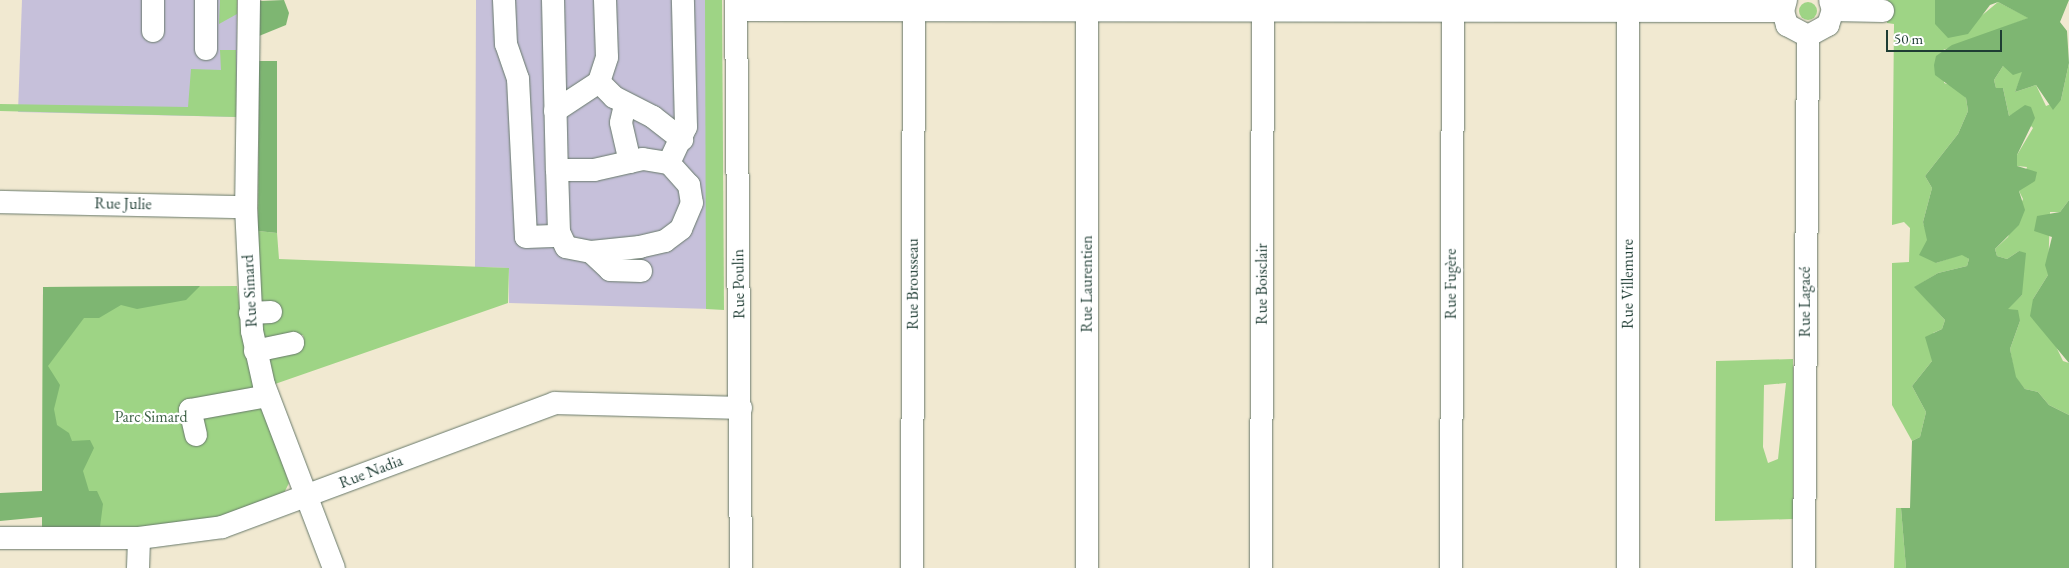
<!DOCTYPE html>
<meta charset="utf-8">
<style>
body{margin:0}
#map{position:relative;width:2069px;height:568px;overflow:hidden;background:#f1e9d1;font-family:"EB Garamond",serif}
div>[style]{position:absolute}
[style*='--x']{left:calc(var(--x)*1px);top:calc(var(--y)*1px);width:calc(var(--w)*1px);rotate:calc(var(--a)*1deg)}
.industrial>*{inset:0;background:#c6c0da}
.green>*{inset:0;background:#9ed485}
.round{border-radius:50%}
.forest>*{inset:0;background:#7eb672}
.roads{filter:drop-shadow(0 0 1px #68796b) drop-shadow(0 0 1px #68796b)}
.minor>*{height:22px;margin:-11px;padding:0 11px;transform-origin:11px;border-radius:11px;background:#fff}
span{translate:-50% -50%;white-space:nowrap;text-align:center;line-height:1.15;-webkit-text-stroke:4.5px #fff;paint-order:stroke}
.street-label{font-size:16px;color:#1f3d34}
.park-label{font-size:16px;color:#3f6348}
.scale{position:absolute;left:1886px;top:30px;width:116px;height:22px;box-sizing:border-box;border:2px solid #1f3d34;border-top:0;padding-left:6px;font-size:15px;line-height:18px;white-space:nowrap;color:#1f3d34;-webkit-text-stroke:4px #fff;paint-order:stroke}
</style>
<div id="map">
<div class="industrial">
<div style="clip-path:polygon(22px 0,237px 0,237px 117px,18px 112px)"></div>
<div style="clip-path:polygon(476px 0,709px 0,711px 309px,509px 303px,509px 268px,475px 267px)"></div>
</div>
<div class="green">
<div style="clip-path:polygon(220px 0,237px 0,237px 14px,219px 24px)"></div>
<div style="clip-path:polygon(705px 0,722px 0,724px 310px,706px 309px)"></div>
<div style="clip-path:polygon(1888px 0,1935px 0,1935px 24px,1980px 17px,1998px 2px,2029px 18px,1943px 50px,1944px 83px,1957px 87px,1966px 98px,1968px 111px,1958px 134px,1925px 176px,1932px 188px,1923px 222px,1936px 263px,1962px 254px,1969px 259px,1967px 266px,1938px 273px,1915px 287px,1945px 320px,1942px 329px,1933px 333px,1932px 361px,1912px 386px,1926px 412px,1920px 437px,1912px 441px,1892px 405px,1892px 263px,1909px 262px,1910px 228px,1904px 222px,1892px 225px,1894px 24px,1887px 23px)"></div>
<div class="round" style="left:1799px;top:2px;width:18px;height:18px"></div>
<div style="clip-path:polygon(220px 50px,236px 50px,237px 117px,0 111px,0 104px,188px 107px,191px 69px,221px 70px)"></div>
<div style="clip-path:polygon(2069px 63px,2069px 200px,2060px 212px,2050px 212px,2048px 275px,2033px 299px,2063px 361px,2069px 363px,2069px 415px,2049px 405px,2038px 392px,2025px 389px,2015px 377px,2010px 349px,2020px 321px,2007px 309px,2022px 295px,2019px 251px,2007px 259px,1997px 256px,1995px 249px,2008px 237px,2023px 199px,2019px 191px,2027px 167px,2017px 166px,2017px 155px,2033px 128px,2017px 112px,2009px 116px,2003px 88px,1996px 88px,1994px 80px,2003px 66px,2023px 72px,2015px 92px,2036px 85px,2046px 106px,2061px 100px)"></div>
<div style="clip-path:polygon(258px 231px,277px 233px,279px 259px,509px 268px,508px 303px,275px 384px,268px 359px,298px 348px,304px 339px,303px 335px,263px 339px,258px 306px)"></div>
<div style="clip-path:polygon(237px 286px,245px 352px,289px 483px,284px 493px,234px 515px,164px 527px,42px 527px,43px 287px)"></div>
<div style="clip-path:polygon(evenodd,1793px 359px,1793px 519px,1715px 521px,1716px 361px,1793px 359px,1786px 383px,1778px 459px,1768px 463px,1763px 447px,1764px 385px,1786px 383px)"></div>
<div style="clip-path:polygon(1896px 508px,1901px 508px,1906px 568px,1894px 568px)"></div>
</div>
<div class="forest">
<div style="clip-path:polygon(284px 0,289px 13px,286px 25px,259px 36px,260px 1px)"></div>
<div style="clip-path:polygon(1935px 0,2069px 0,2060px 22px,2067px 31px,2069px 63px,2061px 100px,2053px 110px,2036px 85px,2015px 92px,2022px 72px,2013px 75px,2003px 66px,1994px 80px,1996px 88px,2003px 88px,2009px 116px,2025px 105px,2031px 107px,2035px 118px,2017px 155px,2017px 166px,2037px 172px,2035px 181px,2019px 191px,2025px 210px,2019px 225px,1995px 249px,1997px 256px,2007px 259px,2019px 251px,2026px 253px,2022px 295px,2008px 309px,2018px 310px,2020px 321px,2010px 349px,2016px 377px,2025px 389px,2038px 392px,2049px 405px,2069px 415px,2069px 568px,1906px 568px,1901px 508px,1910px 508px,1912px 441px,1920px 437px,1926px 412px,1912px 386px,1932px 361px,1925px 337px,1942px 329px,1945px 320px,1914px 287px,1938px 273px,1967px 266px,1969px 259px,1962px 255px,1936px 263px,1919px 255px,1927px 240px,1923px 222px,1932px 188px,1925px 176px,1958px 134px,1968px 111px,1966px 98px,1935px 75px,1934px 65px,1936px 56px,1952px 45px,2028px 18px,1998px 2px,1990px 5px,1968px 34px,1948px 38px,1935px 24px)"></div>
<div style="clip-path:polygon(259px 61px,277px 61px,277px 233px,258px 231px)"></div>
<div style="clip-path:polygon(2069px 200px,2069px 363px,2030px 316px,2033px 299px,2048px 275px,2045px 265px,2052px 237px,2034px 231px,2037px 216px,2060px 212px)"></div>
<div style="clip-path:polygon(200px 286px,186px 300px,137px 309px,121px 305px,99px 318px,84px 318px,48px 366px,60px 385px,54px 409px,57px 425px,69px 433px,72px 441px,90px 440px,94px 448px,83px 471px,89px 491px,97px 491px,103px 504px,100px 527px,42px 527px,42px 517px,0 521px,0 493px,42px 491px,43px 287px)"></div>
</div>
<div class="roads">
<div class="minor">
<div style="--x:206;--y:0;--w:49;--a:90"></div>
<div style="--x:249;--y:0;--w:207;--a:90.8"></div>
<div style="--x:246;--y:207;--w:124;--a:87.2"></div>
<div style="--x:252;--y:331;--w:55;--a:77.5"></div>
<div style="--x:264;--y:385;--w:196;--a:69.1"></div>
<div style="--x:504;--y:0;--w:44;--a:87.4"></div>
<div style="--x:506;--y:44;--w:37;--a:71"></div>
<div style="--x:518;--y:79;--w:158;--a:87.1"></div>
<div style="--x:526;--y:237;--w:34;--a:-2"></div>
<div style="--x:553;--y:0;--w:170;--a:88.7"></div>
<div style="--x:736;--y:0;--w:568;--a:89.5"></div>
<div style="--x:1786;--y:0;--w:11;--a:105"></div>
<div style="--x:1783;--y:11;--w:15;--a:74"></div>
<div style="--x:1787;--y:25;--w:24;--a:28"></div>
<div style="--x:1808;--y:36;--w:23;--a:-29"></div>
<div style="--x:1828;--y:25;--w:16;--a:-72"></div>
<div style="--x:1833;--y:10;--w:10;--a:-107"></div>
<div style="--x:736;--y:10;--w:1047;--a:0.05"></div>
<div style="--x:1833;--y:10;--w:50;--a:1.1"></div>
<div style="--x:153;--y:31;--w:31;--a:-90"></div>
<div style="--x:599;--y:82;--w:21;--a:45"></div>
<div style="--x:614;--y:97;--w:44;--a:27.1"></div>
<div style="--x:653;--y:117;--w:37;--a:38"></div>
<div style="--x:625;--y:105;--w:18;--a:103"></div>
<div style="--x:621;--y:123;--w:40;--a:77"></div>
<div style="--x:555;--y:111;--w:53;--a:-33.4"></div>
<div style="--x:599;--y:82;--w:26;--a:-72"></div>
<div style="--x:607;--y:57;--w:57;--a:-92"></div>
<div style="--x:643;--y:159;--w:26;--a:9"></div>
<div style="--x:669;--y:163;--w:30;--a:48"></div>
<div style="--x:689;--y:185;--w:18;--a:81"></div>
<div style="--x:692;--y:203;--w:28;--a:113"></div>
<div style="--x:681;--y:229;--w:20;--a:143"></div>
<div style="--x:665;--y:241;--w:26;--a:167"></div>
<div style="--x:640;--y:247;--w:49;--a:174.2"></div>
<div style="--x:591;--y:252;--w:25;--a:-169"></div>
<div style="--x:566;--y:247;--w:17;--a:-115"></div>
<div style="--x:559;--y:232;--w:62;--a:-91.8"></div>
<div style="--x:557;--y:170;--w:37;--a:0"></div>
<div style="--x:594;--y:170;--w:50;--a:-12.7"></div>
<div style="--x:669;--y:163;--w:40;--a:-65"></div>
<div style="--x:686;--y:127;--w:127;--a:-91.4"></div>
<div style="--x:0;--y:202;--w:246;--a:1.2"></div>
<div style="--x:591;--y:252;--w:26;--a:43"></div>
<div style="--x:610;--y:270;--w:31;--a:2"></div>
<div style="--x:250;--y:313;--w:21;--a:-3"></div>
<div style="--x:255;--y:351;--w:39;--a:-12"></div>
<div style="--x:196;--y:435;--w:26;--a:-103"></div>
<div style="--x:190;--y:410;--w:79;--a:-10.2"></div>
<div style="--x:0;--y:538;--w:139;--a:0"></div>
<div style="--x:139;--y:538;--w:84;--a:-7.5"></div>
<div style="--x:222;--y:527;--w:355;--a:-20.4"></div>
<div style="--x:555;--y:403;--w:186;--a:1.5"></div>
<div style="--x:138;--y:568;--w:30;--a:-88"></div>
<div style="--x:912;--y:568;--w:568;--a:-89.8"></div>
<div style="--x:1087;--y:568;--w:568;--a:-90"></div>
<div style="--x:1261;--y:568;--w:568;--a:-89.8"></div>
<div style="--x:1451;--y:568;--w:568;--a:-89.8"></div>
<div style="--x:1628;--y:568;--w:568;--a:-90"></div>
<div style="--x:1804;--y:568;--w:532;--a:-89.57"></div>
</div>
</div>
<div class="street-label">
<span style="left:123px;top:204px;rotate:1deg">Rue Julie</span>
<span style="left:739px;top:284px;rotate:-91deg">Rue Poulin</span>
<span style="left:913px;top:284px;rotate:-90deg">Rue Brousseau</span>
<span style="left:1087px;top:284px;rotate:-90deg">Rue Laurentien</span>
<span style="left:1262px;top:284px;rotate:-90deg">Rue Boisclair</span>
<span style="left:1451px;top:284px;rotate:-90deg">Rue Fugère</span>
<span style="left:1628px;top:284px;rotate:-90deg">Rue Villemure</span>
<span style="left:250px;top:291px;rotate:-93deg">Rue Simard</span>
<span style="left:1805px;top:302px;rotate:-90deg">Rue Lagacé</span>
<span style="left:371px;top:472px;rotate:-21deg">Rue Nadia</span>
</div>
<div class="park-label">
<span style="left:151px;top:417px">Parc Simard</span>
</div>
<div class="scale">50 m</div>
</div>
